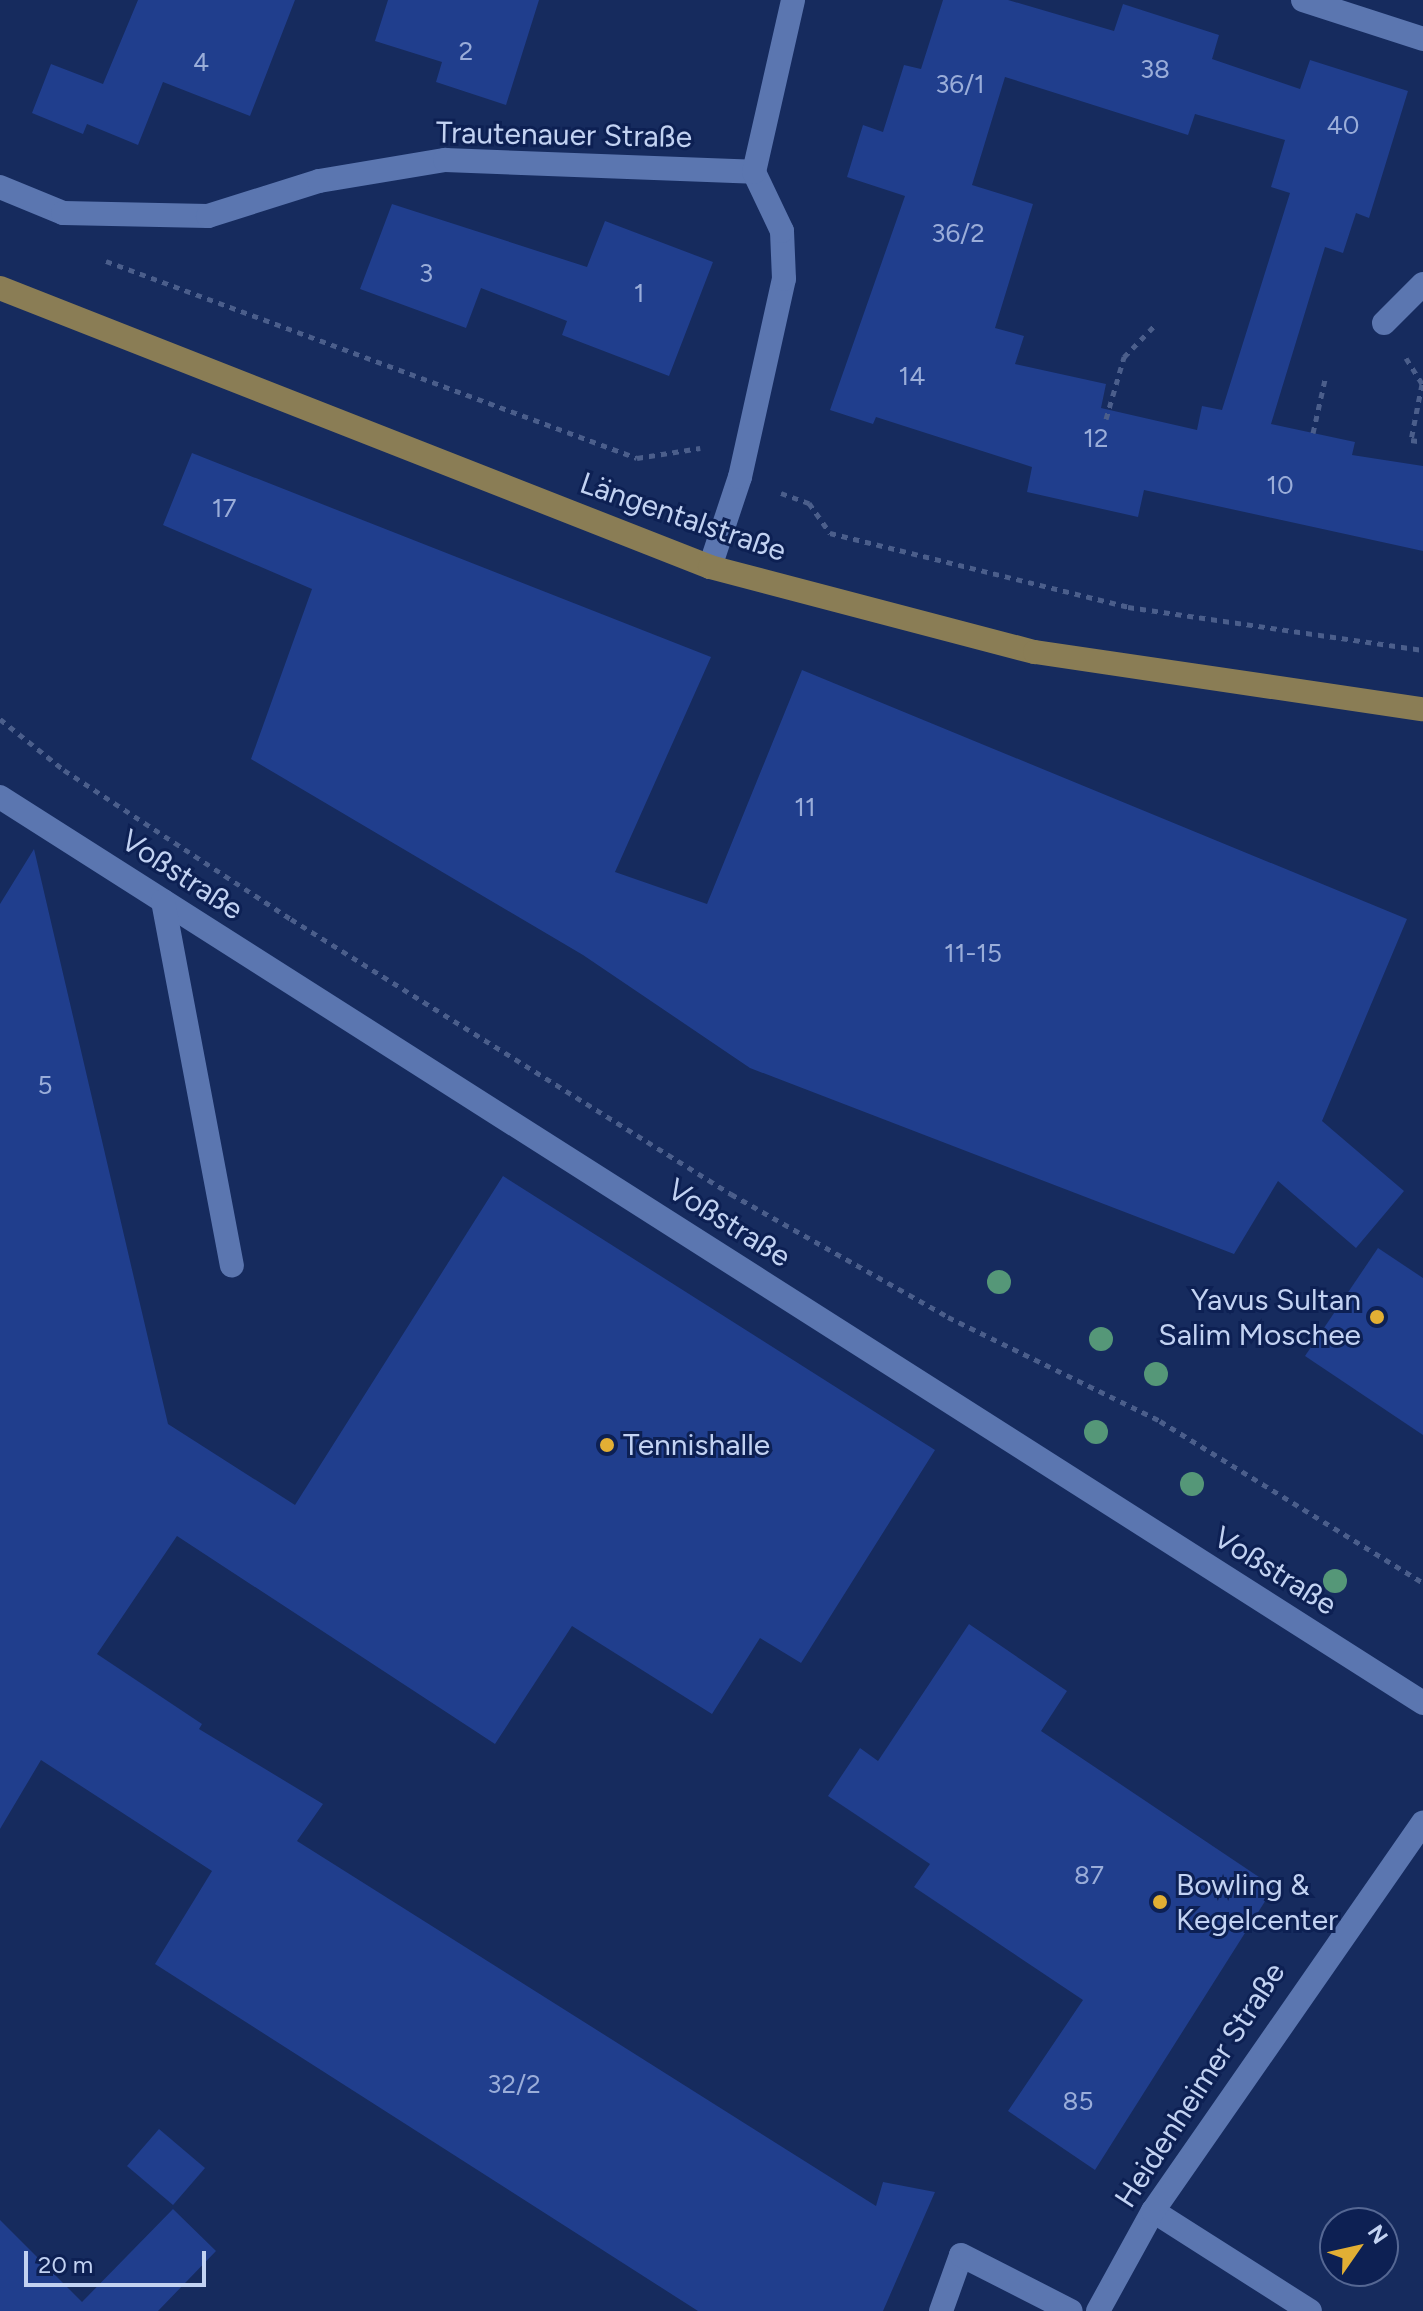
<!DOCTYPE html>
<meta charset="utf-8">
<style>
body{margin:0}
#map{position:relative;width:1423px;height:2311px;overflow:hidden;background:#162b5e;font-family:Figtree,sans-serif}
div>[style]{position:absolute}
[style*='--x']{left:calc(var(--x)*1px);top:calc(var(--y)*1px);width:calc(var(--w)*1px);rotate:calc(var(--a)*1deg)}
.building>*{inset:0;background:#203e8d}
.path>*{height:5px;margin-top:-2.5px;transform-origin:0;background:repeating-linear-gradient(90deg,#4b5e8b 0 6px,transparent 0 12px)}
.minor>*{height:24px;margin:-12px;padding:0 12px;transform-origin:12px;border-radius:12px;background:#5b76b0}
.major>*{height:24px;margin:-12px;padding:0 12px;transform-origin:12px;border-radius:12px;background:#8a7d55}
.trees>*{width:24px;height:24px;margin:-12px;border-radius:50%;background:#559778}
.dots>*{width:22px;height:22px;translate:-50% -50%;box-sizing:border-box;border:4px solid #0d2053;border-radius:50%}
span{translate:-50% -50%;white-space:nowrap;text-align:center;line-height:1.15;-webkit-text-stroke:6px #0d2053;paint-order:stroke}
.number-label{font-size:26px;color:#9aadd9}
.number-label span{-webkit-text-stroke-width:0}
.street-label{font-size:30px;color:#c2d2f2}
.poi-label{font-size:30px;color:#c2d2f2}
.right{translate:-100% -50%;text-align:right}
.left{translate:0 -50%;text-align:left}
.north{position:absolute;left:1319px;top:2207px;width:80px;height:80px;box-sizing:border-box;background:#0d2053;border:2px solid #556793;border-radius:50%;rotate:56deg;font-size:22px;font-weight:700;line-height:32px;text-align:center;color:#c2d2f2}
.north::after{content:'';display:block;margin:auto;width:28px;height:36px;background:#e2af34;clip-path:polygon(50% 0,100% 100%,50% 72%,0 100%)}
.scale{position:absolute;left:24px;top:2251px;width:182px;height:36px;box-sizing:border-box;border:4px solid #c2d2f2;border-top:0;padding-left:10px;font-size:24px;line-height:28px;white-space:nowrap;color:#c2d2f2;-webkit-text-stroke:6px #0d2053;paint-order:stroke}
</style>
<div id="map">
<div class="building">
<div style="clip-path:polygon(138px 0,295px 0,250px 116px,163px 82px,138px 145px,87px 124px,83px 134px,32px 113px,51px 64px,103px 84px)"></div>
<div style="clip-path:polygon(388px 0,539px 0,506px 105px,436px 82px,442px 62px,375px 41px)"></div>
<div style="clip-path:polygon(evenodd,943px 0,1008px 0,1114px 31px,1123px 4px,1219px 35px,1212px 59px,1300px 89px,1310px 60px,1408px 91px,1369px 218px,1356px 213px,1343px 253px,1325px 247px,1271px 424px,1355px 442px,1352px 455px,1423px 466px,1423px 551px,1144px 490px,1138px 517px,1027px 492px,1032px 467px,876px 417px,873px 424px,830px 410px,905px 196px,847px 177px,863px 125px,883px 132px,904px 65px,921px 69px,943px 0,1005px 77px,1188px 135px,1195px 114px,1285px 140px,1271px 187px,1290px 193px,1222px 410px,1202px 406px,1197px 430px,1101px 408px,1106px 384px,1015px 364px,1024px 336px,995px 328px,1033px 204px,972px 185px,1005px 77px)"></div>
<div style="clip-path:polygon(392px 204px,587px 267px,605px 221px,713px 262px,669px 376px,562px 335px,567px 321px,481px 288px,466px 328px,360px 289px)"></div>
<div style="clip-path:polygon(192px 453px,711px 657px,615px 872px,707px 904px,802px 670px,1407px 919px,1322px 1121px,1404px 1191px,1356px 1248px,1278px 1181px,1234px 1254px,750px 1068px,583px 955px,251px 759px,312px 589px,163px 525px)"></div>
<div style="clip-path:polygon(34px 849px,168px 1424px,295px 1505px,503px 1176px,935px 1450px,801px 1663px,760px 1638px,712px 1714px,572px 1626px,495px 1744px,177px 1536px,97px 1654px,202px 1724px,199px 1729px,323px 1804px,297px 1841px,876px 2206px,883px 2182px,935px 2192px,883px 2311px,698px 2311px,155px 1964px,212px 1871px,41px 1760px,0 1829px,0 904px)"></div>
<div style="clip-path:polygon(1378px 1248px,1423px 1278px,1423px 1435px,1305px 1356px)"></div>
<div style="clip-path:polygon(969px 1624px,1067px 1691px,1041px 1731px,1274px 1887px,1095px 2170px,1008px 2111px,1083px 2000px,914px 1887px,930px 1864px,828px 1796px,860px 1748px,878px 1761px)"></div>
<div style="clip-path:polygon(159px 2129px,205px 2168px,173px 2205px,127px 2166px)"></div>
<div style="clip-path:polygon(173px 2209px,216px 2251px,158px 2311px,0 2311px,0 2220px,82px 2302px)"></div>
</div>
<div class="path">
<div style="--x:106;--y:261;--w:566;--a:20.35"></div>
<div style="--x:637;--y:458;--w:64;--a:-9"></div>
<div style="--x:1406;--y:358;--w:31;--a:58"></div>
<div style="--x:1422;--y:384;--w:57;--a:101.1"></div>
<div style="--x:1411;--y:440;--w:12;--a:9"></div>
<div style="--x:1106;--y:419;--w:65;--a:-73.8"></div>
<div style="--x:1124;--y:357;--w:45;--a:-45.9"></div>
<div style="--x:1313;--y:433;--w:59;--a:-77.4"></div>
<div style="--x:781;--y:493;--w:30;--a:20"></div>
<div style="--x:809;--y:503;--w:37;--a:55"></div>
<div style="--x:830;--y:533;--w:307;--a:13.9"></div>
<div style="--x:1128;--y:607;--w:298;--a:8.3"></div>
<div style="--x:0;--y:719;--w:82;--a:38.6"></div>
<div style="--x:64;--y:770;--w:272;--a:33.3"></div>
<div style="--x:291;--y:919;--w:519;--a:32.01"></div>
<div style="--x:731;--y:1194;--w:249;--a:29.5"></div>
<div style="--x:948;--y:1317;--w:236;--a:26.1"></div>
<div style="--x:1160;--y:1421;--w:309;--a:31.6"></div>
</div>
<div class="minor">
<div style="--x:1303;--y:0;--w:126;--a:18"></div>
<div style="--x:0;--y:187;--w:68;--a:22.4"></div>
<div style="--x:63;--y:213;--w:145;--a:1.2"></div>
<div style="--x:208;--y:216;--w:116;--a:-17.5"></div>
<div style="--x:319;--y:181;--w:128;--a:-9.5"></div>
<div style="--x:445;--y:160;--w:309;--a:2.2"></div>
<div style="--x:1384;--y:323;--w:55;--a:-45"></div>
<div style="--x:710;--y:567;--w:95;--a:-71.6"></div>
<div style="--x:740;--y:477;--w:203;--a:-77.5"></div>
<div style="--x:784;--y:279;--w:48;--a:-92.4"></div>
<div style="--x:782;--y:231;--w:65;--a:-115.4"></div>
<div style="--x:754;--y:172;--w:176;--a:-77.2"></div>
<div style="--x:0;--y:797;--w:1687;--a:32.48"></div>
<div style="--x:163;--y:901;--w:371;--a:79.3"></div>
<div style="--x:1153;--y:2211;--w:186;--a:32.5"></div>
<div style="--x:941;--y:2311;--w:59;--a:-70.3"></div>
<div style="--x:961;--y:2255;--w:123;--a:27"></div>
<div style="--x:1098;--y:2311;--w:114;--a:-61.2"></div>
<div style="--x:1153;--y:2211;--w:473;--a:-55.2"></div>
</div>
<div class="major">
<div style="--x:0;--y:288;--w:763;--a:21.45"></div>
<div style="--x:710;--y:567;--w:336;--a:14.7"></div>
<div style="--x:1035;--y:652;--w:392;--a:8.4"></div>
</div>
<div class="trees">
<div style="left:999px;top:1282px"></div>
<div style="left:1101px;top:1339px"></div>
<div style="left:1156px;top:1374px"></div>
<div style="left:1096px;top:1432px"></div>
<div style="left:1192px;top:1484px"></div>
<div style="left:1335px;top:1581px"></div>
</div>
<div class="dots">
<div style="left:1377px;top:1317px;background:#e2af34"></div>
<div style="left:607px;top:1445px;background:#e2af34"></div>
<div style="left:1160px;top:1902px;background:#e2af34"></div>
</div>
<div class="number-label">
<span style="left:466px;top:52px">2</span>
<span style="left:201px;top:63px">4</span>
<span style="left:1155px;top:70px">38</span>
<span style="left:960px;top:85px">36/1</span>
<span style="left:1343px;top:126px">40</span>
<span style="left:958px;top:234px">36/2</span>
<span style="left:426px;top:274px">3</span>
<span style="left:639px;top:294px">1</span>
<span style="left:912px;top:377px">14</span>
<span style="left:1096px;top:439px">12</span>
<span style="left:1280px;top:486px">10</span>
<span style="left:224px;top:509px">17</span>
<span style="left:805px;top:808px">11</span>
<span style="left:973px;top:954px">11-15</span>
<span style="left:45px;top:1086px">5</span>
<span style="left:1089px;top:1876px">87</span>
<span style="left:514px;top:2085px">32/2</span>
<span style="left:1078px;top:2102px">85</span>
</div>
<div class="street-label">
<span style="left:564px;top:135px;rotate:1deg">Trautenauer Straße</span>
<span style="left:683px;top:517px;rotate:19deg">Längentalstraße</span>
<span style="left:182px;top:875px;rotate:33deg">Voßstraße</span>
<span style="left:729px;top:1223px;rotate:32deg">Voßstraße</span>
<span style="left:1275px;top:1571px;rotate:32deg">Voßstraße</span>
<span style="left:1200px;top:2085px;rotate:-57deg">Heidenheimer Straße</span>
</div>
<div class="poi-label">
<span class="right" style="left:1361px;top:1317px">Yavus Sultan<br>Salim Moschee</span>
<span class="left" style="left:623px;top:1445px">Tennishalle</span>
<span class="left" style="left:1176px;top:1902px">Bowling &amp;<br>Kegelcenter</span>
</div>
<div class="north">N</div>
<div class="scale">20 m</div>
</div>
